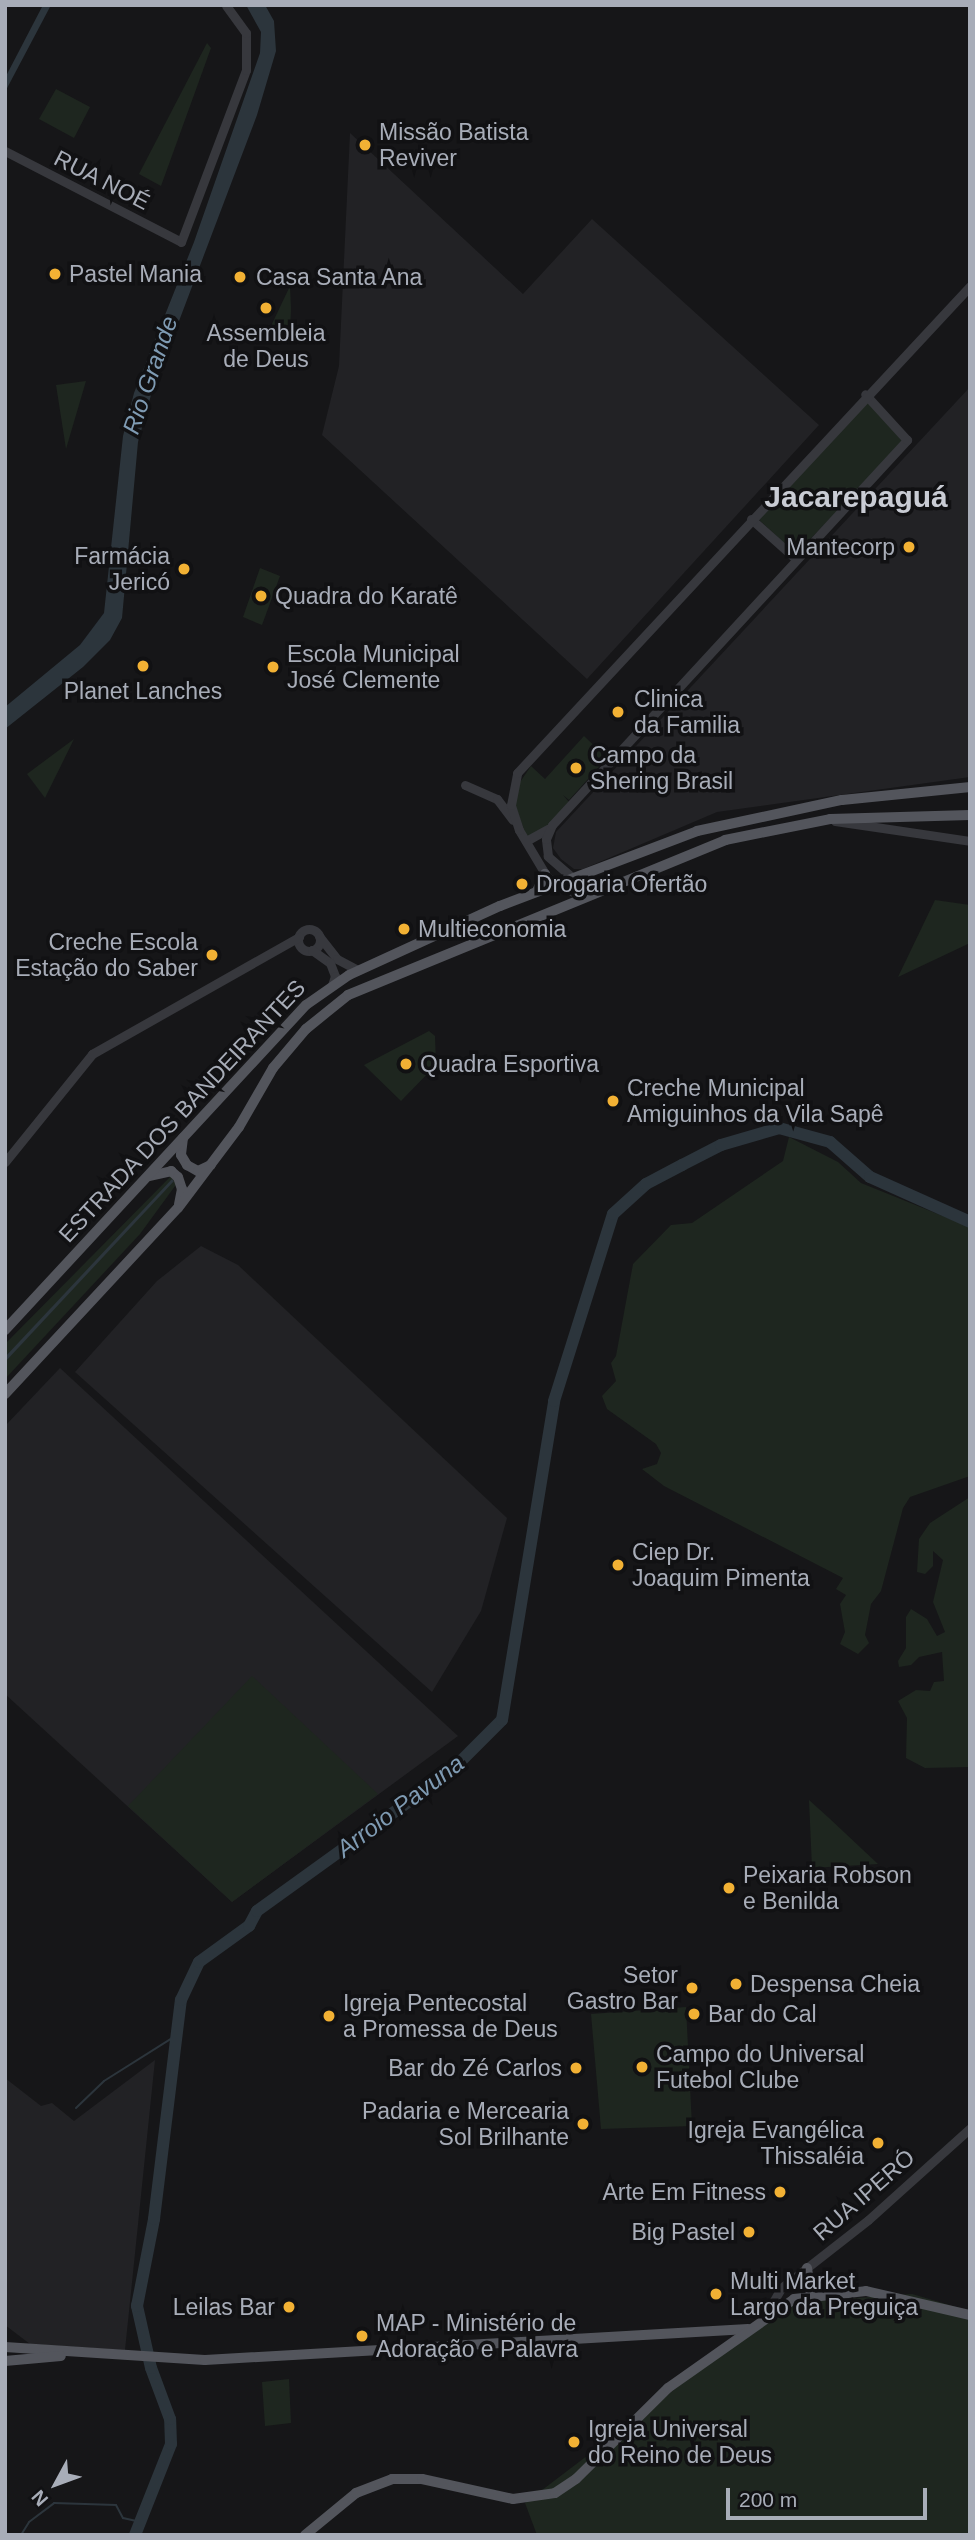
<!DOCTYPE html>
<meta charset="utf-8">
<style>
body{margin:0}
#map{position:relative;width:975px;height:2540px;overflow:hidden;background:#161618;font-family:Arial,sans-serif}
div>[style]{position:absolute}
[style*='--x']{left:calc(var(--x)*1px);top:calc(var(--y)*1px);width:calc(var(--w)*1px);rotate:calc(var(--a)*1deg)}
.built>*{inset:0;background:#222225}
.green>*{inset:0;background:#1e261f}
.water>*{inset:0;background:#2c353c}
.stream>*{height:2px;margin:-1px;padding:0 1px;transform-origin:1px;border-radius:1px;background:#2c353c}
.river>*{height:12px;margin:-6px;padding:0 6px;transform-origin:6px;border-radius:6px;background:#2c353c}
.minor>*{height:9px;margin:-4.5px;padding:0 4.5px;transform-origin:4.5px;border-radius:4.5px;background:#37383d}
.minor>.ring{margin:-4.5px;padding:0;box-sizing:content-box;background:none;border:9px solid #37383d;border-radius:50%}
.major>*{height:10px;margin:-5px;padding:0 5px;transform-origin:5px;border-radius:5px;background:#53555c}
.dots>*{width:19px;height:19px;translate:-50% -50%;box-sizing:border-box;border:4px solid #111113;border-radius:50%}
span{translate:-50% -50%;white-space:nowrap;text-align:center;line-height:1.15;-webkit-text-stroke:7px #111113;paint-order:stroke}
.poi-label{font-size:23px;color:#a8adb8}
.left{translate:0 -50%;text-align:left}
.right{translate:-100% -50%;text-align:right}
.street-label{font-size:23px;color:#a8adb8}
.water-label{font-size:24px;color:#7f9bb3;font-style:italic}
.district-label{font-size:30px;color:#c9ccd4;font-weight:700}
.frame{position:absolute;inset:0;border:7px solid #a8adb8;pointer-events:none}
.north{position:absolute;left:21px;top:2449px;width:70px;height:70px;-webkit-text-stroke:5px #111113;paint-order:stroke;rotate:229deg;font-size:19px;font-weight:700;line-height:28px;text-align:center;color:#a8adb8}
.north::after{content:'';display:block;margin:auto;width:24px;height:32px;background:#a8adb8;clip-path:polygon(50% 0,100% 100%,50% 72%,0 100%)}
.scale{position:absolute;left:726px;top:2488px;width:201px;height:32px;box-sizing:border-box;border:4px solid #a8adb8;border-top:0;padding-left:9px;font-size:21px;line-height:24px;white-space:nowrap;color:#a8adb8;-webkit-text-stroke:5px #111113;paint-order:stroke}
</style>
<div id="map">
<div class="built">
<div style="clip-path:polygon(350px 133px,523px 294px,592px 219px,819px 425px,587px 679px,322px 435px,339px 366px)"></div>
<div style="clip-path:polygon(970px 387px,970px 777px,717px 812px,583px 869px,574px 869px,561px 859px,553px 848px,556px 832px)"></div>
<div style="clip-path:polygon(201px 1246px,238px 1265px,507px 1518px,481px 1611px,432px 1692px,75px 1372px,157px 1281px)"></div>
<div style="clip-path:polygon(60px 1368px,458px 1736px,232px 1902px,5px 1694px,5px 1426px)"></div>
<div style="clip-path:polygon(155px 2060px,125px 2350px,30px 2344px,5px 2325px,5px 2078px,41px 2106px,52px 2103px,74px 2121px)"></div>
</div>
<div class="green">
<div style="clip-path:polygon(207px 43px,211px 48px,161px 186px,139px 174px)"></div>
<div style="clip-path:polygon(56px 89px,90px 107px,74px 138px,39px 119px)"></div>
<div style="clip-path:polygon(290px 286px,291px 309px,290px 332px,271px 326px)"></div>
<div style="clip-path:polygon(86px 381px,66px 449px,56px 385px)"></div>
<div style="clip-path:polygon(865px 395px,903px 442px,796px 554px,756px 517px)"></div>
<div style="clip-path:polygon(260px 568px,280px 576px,262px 625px,243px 617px)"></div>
<div style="clip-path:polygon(584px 736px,607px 758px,569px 800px,563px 795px,569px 802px,549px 826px,527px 838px,514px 802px,516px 788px,531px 766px,545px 779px)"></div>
<div style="clip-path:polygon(74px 739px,45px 798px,27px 774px)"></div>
<div style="clip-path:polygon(935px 900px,970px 905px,970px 943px,898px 977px)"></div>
<div style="clip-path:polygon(429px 1031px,435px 1036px,436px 1065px,401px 1101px,364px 1065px)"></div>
<div style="clip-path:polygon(789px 1137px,838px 1162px,861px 1183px,970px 1227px,970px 1476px,910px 1497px,903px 1508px,881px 1591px,871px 1604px,865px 1635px,869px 1643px,858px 1654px,840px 1644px,845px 1632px,840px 1604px,846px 1595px,836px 1589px,843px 1578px,664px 1486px,642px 1469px,657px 1464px,661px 1453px,656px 1444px,607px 1409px,602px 1396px,616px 1381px,611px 1363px,616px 1356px,633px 1264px,671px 1225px,692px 1223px,783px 1161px)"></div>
<div style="clip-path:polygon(171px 1176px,178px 1182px,140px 1234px,5px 1379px,5px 1344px)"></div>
<div style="clip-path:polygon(970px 1497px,970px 1767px,925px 1768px,906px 1758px,907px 1718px,898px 1701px,916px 1690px,930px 1691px,934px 1682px,944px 1681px,942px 1652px,919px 1657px,911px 1665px,899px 1667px,898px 1661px,906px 1648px,906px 1617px,911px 1609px,927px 1619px,937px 1636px,945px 1632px,933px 1602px,943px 1560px,933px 1551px,933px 1566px,925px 1574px,917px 1572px,919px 1539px,930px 1523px)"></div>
<div style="clip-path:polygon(252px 1676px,378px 1794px,232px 1902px,128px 1806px)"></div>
<div style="clip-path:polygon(809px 1800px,829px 1818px,878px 1864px,812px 1868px)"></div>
<div style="clip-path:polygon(686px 2007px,692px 2126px,601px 2129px,591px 2014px)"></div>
<div style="clip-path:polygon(912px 2294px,970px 2311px,970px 2535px,537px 2535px,525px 2503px,788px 2303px)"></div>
<div style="clip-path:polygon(289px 2379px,291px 2423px,265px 2426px,262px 2382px)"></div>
</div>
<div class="water">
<div style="clip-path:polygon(43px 5px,51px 5px,5px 92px,5px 78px)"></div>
<div style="clip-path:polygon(246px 5px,265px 5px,274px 21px,276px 51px,257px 115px,151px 395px,138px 442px,122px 618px,110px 640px,83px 667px,5px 729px,5px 707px,80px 645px,104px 613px,123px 436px,134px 393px,194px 242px,260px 53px,261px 32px)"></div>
<div style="clip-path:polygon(172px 1179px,174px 1181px,5px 1362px,5px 1357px)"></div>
</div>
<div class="stream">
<div style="--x:76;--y:2108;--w:39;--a:-44"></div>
<div style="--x:104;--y:2081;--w:86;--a:-32.2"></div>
<div style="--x:21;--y:2535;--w:15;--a:-58"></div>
<div style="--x:29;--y:2522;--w:31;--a:-37"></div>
<div style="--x:54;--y:2503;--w:62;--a:1.8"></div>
<div style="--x:116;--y:2505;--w:15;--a:62"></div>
<div style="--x:123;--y:2518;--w:17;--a:13"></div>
</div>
<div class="river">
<div style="--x:135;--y:2535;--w:98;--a:-68.4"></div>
<div style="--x:171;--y:2444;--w:25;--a:-92"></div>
<div style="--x:170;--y:2419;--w:54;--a:-110.4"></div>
<div style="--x:151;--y:2368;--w:64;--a:-102.7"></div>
<div style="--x:137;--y:2306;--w:89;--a:-78.9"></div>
<div style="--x:154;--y:2219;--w:221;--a:-83"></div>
<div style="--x:181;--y:2000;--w:42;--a:-64.7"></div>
<div style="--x:199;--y:1962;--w:62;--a:-35.8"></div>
<div style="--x:249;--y:1926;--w:17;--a:-62"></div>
<div style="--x:257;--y:1911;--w:239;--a:-35.8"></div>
<div style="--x:451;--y:1771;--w:72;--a:-45"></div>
<div style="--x:502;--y:1720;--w:323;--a:-80.7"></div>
<div style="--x:554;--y:1401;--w:196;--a:-72.5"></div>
<div style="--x:613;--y:1214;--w:45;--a:-42.3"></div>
<div style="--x:646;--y:1184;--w:41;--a:-27.8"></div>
<div style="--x:682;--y:1165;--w:44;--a:-27.1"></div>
<div style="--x:721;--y:1145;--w:60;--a:-16.3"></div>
<div style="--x:779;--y:1128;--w:53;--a:15.4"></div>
<div style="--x:830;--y:1142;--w:53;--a:41.2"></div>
<div style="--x:870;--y:1177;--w:110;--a:24.2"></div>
</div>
<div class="minor">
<div style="--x:5;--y:151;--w:198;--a:27.3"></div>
<div style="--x:181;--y:242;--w:184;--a:-69.3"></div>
<div style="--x:246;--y:70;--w:37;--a:-90"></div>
<div style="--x:246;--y:33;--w:34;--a:-126"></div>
<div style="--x:751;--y:519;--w:60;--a:41.6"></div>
<div style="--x:465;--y:785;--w:35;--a:24"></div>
<div style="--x:497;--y:799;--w:26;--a:53"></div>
<div style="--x:835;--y:821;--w:136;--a:8.4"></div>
<div style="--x:526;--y:841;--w:25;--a:-29"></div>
<div style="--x:574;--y:879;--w:35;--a:-139"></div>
<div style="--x:548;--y:856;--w:17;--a:-97"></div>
<div style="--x:546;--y:839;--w:15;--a:-67"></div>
<div style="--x:552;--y:825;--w:524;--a:-47.32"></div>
<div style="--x:907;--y:440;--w:62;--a:-132.4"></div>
<div style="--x:582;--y:897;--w:40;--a:-150.3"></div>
<div style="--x:547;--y:877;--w:55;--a:-120.8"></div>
<div style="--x:519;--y:830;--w:26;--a:-108"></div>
<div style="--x:511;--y:805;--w:33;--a:-79"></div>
<div style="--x:517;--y:773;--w:665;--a:-47.07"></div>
<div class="ring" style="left:298px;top:929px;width:13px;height:13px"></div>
<div style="--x:319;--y:936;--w:29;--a:52"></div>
<div style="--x:337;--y:959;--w:24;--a:28"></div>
<div style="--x:312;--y:950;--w:22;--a:36"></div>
<div style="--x:330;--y:963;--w:14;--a:69"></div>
<div style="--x:335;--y:976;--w:9;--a:108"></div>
<div style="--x:5;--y:1162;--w:139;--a:-51.1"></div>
<div style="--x:92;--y:1054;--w:238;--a:-29.5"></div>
<div style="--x:765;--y:2316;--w:32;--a:-60"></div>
<div style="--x:781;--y:2288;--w:110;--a:-38"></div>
<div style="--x:868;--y:2220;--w:137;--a:-42"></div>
</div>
<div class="major">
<div style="--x:537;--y:891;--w:19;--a:-65"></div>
<div style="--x:183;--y:1138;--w:17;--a:97"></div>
<div style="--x:181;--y:1155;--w:12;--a:59"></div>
<div style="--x:187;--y:1165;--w:13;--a:29"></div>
<div style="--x:198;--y:1171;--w:14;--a:-25"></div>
<div style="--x:150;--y:1176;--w:22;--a:-13"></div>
<div style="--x:171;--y:1171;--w:9;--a:41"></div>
<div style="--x:178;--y:1177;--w:13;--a:72"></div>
<div style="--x:182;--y:1189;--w:16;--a:101"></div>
<div style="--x:5;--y:1330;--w:443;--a:-47.2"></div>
<div style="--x:306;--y:1005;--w:52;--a:-34.9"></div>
<div style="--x:349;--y:975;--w:166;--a:-24.6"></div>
<div style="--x:500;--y:906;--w:211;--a:-20.8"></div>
<div style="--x:697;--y:831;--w:148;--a:-12.1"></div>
<div style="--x:842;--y:800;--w:129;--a:-5.8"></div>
<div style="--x:5;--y:1394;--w:254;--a:-47.1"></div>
<div style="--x:178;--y:1208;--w:101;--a:-53"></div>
<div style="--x:239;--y:1127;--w:68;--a:-60"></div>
<div style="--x:273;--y:1068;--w:51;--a:-49.8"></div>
<div style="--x:306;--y:1029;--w:54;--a:-39"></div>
<div style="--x:348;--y:995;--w:408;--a:-22.3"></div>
<div style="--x:725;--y:840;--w:107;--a:-11.3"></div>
<div style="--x:830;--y:819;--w:140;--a:-1.6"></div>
<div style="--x:807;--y:2268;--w:28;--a:82"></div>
<div style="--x:5;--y:2347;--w:200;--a:3.7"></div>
<div style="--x:205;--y:2360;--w:544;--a:-3.27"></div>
<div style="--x:5;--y:2361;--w:56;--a:-5.1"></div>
<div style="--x:305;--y:2535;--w:66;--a:-39.5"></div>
<div style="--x:356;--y:2493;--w:39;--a:-21"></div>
<div style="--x:392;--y:2479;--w:30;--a:0"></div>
<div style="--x:422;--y:2479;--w:93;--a:12.4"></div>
<div style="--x:513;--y:2499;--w:42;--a:-8.1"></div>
<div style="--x:555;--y:2493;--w:25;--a:-34"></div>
<div style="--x:576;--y:2479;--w:129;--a:-44.7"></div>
<div style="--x:668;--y:2388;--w:154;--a:-35.2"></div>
<div style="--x:794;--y:2299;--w:72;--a:-6.3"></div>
<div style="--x:866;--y:2291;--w:107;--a:13"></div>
</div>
<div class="dots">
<div style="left:365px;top:145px;background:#f2b134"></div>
<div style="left:55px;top:274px;background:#f2b134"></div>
<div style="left:240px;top:277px;background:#f2b134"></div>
<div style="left:266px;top:308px;background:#f2b134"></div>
<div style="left:909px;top:547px;background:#f2b134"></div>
<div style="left:184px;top:569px;background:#f2b134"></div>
<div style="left:261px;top:596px;background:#f2b134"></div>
<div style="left:143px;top:666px;background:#f2b134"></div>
<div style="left:273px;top:667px;background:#f2b134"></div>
<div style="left:618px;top:712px;background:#f2b134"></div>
<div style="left:576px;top:768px;background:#f2b134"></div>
<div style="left:522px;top:884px;background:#f2b134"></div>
<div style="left:404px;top:929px;background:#f2b134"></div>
<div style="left:212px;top:955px;background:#f2b134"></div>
<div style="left:406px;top:1064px;background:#f2b134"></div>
<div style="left:613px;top:1101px;background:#f2b134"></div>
<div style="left:618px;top:1565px;background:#f2b134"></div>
<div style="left:729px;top:1888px;background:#f2b134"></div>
<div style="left:736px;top:1984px;background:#f2b134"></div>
<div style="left:692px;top:1988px;background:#f2b134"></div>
<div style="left:694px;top:2014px;background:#f2b134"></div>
<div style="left:329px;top:2016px;background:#f2b134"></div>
<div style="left:642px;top:2067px;background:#f2b134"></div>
<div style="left:576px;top:2068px;background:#f2b134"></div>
<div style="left:583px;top:2124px;background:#f2b134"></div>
<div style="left:878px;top:2143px;background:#f2b134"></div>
<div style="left:780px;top:2192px;background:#f2b134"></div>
<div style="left:749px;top:2232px;background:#f2b134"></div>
<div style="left:716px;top:2294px;background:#f2b134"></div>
<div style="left:289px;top:2307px;background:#f2b134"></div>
<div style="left:362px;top:2336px;background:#f2b134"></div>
<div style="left:574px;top:2442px;background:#f2b134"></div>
</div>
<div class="poi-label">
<span class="left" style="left:379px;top:145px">Missão Batista<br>Reviver</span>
<span class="left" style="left:69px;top:274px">Pastel Mania</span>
<span class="left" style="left:256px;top:277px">Casa Santa Ana</span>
<span style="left:266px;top:346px">Assembleia<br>de Deus</span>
<span class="right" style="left:895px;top:547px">Mantecorp</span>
<span class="right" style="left:170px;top:569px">Farmácia<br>Jericó</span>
<span class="left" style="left:275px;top:596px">Quadra do Karatê</span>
<span class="left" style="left:287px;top:667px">Escola Municipal<br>José Clemente</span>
<span style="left:143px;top:691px">Planet Lanches</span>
<span class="left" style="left:634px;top:712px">Clinica<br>da Familia</span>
<span class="left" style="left:590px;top:768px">Campo da<br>Shering Brasil</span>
<span class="left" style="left:536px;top:884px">Drogaria Ofertão</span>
<span class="left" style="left:418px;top:929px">Multieconomia</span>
<span class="right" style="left:198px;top:955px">Creche Escola<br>Estação do Saber</span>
<span class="left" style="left:420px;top:1064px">Quadra Esportiva</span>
<span class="left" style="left:627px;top:1101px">Creche Municipal<br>Amiguinhos da Vila Sapê</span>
<span class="left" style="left:632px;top:1565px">Ciep Dr.<br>Joaquim Pimenta</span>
<span class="left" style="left:743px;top:1888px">Peixaria Robson<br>e Benilda</span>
<span class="right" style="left:678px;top:1988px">Setor<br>Gastro Bar</span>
<span class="left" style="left:750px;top:1984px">Despensa Cheia</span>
<span class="left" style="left:343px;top:2016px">Igreja Pentecostal<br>a Promessa de Deus</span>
<span class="left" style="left:708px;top:2014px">Bar do Cal</span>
<span class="left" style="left:656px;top:2067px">Campo do Universal<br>Futebol Clube</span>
<span class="right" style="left:562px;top:2068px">Bar do Zé Carlos</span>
<span class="right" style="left:569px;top:2124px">Padaria e Mercearia<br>Sol Brilhante</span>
<span class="right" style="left:864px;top:2143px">Igreja Evangélica<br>Thissaléia</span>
<span class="right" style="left:766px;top:2192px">Arte Em Fitness</span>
<span class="right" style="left:735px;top:2232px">Big Pastel</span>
<span class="left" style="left:730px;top:2294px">Multi Market<br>Largo da Preguiça</span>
<span class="right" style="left:275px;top:2307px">Leilas Bar</span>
<span class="left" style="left:376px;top:2336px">MAP - Ministério de<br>Adoração e Palavra</span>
<span class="left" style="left:588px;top:2442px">Igreja Universal<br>do Reino de Deus</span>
</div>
<div class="street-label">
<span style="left:102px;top:180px;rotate:27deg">RUA NOÉ</span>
<span style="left:182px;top:1111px;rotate:-47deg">ESTRADA DOS BANDEIRANTES</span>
<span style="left:864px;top:2195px;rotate:-41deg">RUA IPERÓ</span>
</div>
<div class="water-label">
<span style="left:150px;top:375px;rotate:-71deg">Rio Grande</span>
<span style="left:400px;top:1806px;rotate:-37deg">Arroio Pavuna</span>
</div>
<div class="district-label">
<span style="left:856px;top:497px">Jacarepaguá</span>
</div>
<div class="frame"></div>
<div class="north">N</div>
<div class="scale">200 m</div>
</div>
